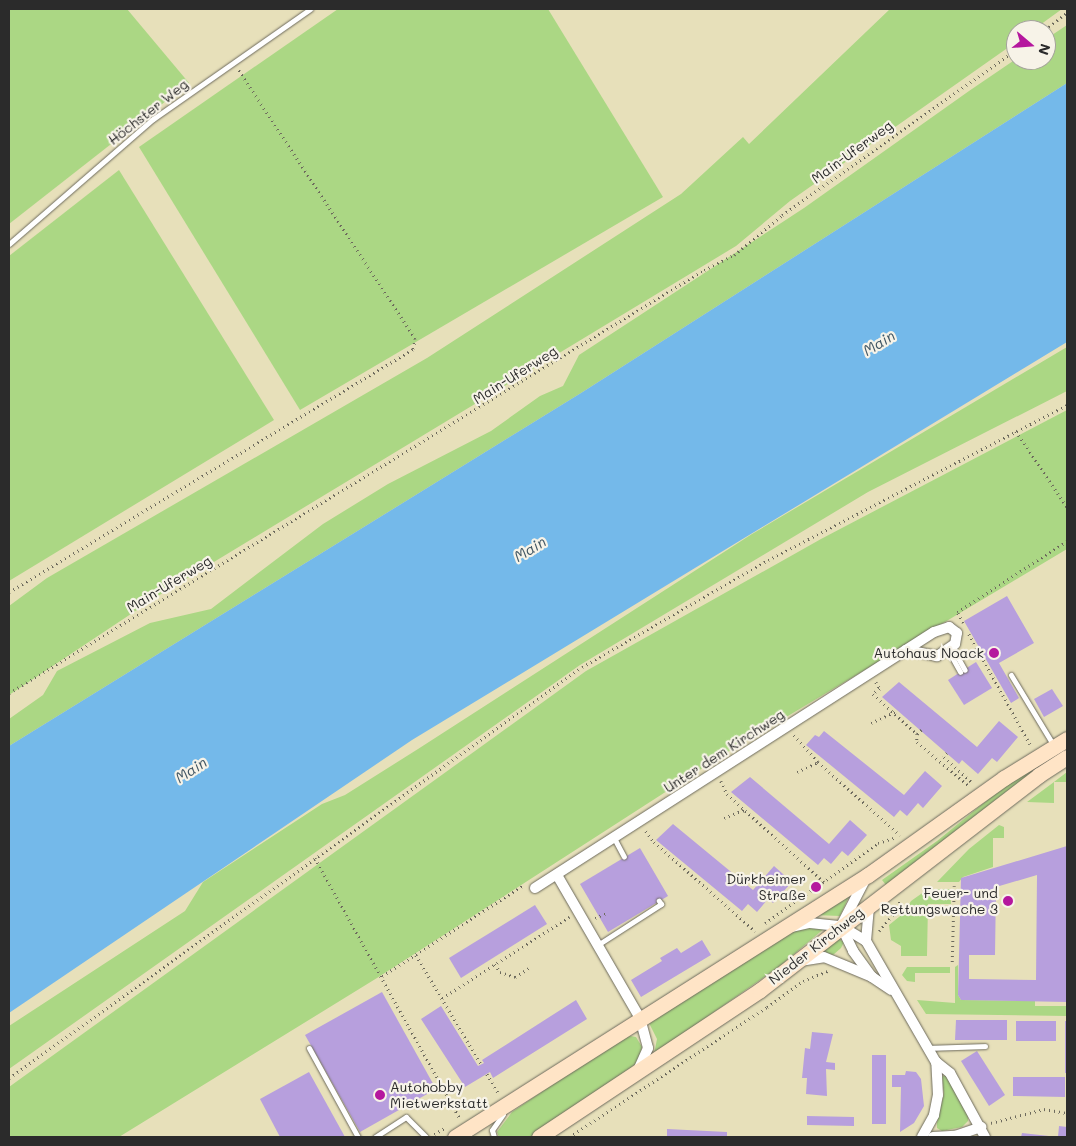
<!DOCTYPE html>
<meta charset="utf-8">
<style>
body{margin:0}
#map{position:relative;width:1076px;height:1146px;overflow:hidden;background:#e7e0ba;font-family:Mali,sans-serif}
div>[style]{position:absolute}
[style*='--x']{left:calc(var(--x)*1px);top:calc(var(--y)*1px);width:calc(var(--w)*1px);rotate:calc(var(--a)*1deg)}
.green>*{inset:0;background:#abd784}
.water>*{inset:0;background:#74b9ea}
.building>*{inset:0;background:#b79fdd}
.path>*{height:2.5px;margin-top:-1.25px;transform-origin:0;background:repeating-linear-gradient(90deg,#6d6a5d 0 1px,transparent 0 5px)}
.roads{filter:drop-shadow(0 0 1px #6d6a5d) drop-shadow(0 0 1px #6d6a5d)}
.lane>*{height:5px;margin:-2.5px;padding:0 2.5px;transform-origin:2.5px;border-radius:2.5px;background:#fff}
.street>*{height:10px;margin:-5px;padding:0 5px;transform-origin:5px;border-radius:5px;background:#fff}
.secondary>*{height:15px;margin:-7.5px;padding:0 7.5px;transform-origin:7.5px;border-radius:7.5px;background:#ffe4c6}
.dots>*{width:14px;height:14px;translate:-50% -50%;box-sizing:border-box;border:2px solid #f7f3e8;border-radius:50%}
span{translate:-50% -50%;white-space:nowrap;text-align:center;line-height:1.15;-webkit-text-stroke:4.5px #f7f3e8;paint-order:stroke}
.street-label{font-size:14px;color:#2b2b2b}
.poi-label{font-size:14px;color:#2b2b2b}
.right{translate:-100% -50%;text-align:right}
.left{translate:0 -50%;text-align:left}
.water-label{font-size:15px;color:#415664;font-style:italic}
.frame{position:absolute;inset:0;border:10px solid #2b2b2b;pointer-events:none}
.north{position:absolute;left:1006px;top:20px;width:50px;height:50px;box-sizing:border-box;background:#f7f3e8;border:1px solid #a5a39c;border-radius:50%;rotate:108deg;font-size:14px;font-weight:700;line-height:20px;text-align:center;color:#2b2b2b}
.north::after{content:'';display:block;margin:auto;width:18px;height:22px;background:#b5179e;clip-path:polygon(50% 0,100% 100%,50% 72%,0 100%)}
</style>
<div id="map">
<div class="green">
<div style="clip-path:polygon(9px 9px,127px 9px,189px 83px,9px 224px)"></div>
<div style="clip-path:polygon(338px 9px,548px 9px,663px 197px,300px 410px,139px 147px)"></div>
<div style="clip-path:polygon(890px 9px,1062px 9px,1033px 30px,1016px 30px,1016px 42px,790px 201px,736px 246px,161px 594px,9px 695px,9px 606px,47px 578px,427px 358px,681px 194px,743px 137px,749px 144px)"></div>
<div style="clip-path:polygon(1067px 25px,1067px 83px,581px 393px,9px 746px,9px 719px,43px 695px,57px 671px,150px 623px,211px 609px,323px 524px,388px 484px,491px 431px,540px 396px,563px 386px,579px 355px,804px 208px,969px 91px,1016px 59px,1046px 60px,1046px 39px)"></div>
<div style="clip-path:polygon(119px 170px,274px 420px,9px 581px,9px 256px)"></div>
<div style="clip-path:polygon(1067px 347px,1067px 391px,868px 492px,580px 665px,9px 1069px,9px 1026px,185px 911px,203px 882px,322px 804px,345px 795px,418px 749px,752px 534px)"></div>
<div style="clip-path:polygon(1067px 410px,1067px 549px,726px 753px,377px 978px,119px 1137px,9px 1137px,9px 1087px,586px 671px,821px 539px)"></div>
<div style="clip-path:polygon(1067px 745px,1067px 749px,886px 885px,882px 880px,937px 841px,1027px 768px)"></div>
<div style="clip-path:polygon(1067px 772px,1067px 782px,1054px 782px,1054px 803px,1027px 802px,1054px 782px)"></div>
<div style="clip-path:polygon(999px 825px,1004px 827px,1004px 838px,993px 838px,993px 867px,963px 877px,959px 882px,937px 882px,969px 849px)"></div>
<div style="clip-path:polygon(928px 889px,950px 889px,951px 904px,928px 904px,927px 956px,901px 956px,901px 946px,891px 940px,889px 925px,904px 913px,911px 901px)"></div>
<div style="clip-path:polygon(851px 892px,840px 916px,814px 915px)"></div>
<div style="clip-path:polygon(809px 926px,826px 927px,780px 966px,654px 1054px,657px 1039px,648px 1021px,788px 931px)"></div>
<div style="clip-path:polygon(837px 938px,844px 942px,841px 948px,833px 955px,821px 952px)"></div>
<div style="clip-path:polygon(958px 965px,958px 995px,961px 1000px,1035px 1001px,1035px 1006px,1067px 1006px,1067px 1016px,926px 1014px,917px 1000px,955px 1003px,955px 967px)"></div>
<div style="clip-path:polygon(907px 967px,950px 967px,950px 973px,915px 973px,915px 982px,907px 981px,902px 975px)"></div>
<div style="clip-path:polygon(630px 1036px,636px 1037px,642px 1047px,638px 1061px,629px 1070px,531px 1137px,499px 1137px,497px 1132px,512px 1112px,612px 1044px)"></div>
<div style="clip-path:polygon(946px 1075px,968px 1113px,968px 1121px,962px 1127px,942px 1131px,937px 1128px,937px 1122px,944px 1093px,941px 1077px)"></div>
</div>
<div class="water">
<div style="clip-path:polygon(1067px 83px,1067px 342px,412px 740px,9px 1013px,9px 746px,581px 393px)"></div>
</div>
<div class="building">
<div style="clip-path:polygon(1007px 596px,1034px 643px,999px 663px,1019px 698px,1011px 703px,964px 621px)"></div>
<div style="clip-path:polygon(976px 662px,992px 688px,964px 705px,948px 680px)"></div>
<div style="clip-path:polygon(899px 682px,977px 747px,999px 721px,1018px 737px,997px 762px,992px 758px,978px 774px,962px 760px,959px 764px,882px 697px)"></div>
<div style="clip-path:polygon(1052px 689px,1063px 706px,1044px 717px,1034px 699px)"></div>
<div style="clip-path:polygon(824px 731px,904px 795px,925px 771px,942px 786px,923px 808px,918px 803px,907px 816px,900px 810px,894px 817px,806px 745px,815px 735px,819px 737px)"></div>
<div style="clip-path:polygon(750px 777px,829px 844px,850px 820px,867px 835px,848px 856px,842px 851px,831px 864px,824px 858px,818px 865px,731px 792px)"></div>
<div style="clip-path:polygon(673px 824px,753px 890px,774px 866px,792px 882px,773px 903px,768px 899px,757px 912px,748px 904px,742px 911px,656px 840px)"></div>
<div style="clip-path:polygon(evenodd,1067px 846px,1067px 1002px,961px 1000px,958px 995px,961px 878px,1067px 846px,1037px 875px,1036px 980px,969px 979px,969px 955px,995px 955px,996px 887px,1037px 875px)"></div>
<div style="clip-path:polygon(640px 848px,668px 896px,608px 932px,580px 884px)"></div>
<div style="clip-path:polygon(535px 905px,547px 924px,461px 978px,449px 958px)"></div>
<div style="clip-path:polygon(702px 940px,711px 955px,641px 997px,631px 980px,662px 961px,660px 958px,677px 948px,681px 953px)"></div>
<div style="clip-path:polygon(382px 992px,436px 1089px,360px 1132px,305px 1035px)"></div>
<div style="clip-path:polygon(576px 1000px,587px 1019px,493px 1078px,490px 1072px,465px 1087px,421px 1019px,441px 1006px,478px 1066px,484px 1063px,482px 1060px)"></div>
<div style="clip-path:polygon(956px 1020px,1007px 1020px,1007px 1040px,955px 1040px)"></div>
<div style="clip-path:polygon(1016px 1021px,1056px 1021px,1056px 1041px,1016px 1041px)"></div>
<div style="clip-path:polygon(1065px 1021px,1067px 1021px,1067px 1073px,1065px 1073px)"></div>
<div style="clip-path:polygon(812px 1032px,833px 1034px,826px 1062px,835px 1063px,835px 1070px,826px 1069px,827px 1096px,806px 1094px,807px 1078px,802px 1078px,805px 1048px,810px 1049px)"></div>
<div style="clip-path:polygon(977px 1051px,1005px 1095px,989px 1106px,961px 1061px)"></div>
<div style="clip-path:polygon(872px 1055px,886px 1055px,886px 1124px,872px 1124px)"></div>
<div style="clip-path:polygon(906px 1071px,916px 1072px,921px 1079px,924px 1106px,914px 1123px,900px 1132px,901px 1087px,892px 1087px,892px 1075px,905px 1075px)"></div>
<div style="clip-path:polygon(309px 1072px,345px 1137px,280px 1137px,260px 1099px)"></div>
<div style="clip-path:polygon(1013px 1077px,1065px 1077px,1065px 1097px,1013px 1096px)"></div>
<div style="clip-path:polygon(807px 1116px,854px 1117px,854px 1126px,807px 1125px)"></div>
<div style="clip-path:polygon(1059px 1126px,1067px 1127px,1067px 1137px,1058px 1137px)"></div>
<div style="clip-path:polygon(667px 1129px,727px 1132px,727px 1137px,667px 1137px)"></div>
<div style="clip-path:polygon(1022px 1133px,1049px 1136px,1049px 1137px,1021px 1137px)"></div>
</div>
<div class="path">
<div style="--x:1045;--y:30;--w:28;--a:-39"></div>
<div style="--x:1016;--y:431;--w:92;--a:56.1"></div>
<div style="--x:9;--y:592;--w:471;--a:-31"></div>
<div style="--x:413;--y:349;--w:10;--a:-79"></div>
<div style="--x:415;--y:339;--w:322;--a:-123.3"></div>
<div style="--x:963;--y:623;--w:13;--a:-119"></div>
<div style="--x:957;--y:612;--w:131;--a:-32.8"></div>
<div style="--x:969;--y:634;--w:126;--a:61"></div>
<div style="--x:876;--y:682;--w:8;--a:60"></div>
<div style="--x:880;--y:689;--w:9;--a:144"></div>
<div style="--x:873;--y:694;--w:59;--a:42.3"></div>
<div style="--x:917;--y:734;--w:8;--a:90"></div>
<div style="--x:917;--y:742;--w:68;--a:40.2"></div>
<div style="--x:9;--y:693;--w:814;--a:-31.33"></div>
<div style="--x:704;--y:270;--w:34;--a:-27"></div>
<div style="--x:734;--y:255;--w:62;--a:-39.8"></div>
<div style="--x:782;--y:215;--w:286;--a:-35.2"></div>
<div style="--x:871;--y:723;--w:29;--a:-25"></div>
<div style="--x:917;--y:734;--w:6;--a:-45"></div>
<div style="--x:794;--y:735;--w:36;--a:48"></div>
<div style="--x:818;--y:762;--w:110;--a:41.7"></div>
<div style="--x:947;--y:753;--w:5;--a:127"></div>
<div style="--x:944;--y:757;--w:39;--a:42"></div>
<div style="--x:797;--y:772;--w:23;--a:-25"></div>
<div style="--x:721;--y:781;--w:14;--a:65"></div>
<div style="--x:727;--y:794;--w:131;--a:42.2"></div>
<div style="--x:724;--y:818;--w:22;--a:-22"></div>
<div style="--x:646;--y:831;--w:14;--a:54"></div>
<div style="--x:654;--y:842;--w:135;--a:41.4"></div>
<div style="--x:315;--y:858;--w:298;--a:60.9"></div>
<div style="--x:595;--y:918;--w:12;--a:-24"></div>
<div style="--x:765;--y:923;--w:138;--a:-35.3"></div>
<div style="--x:878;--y:843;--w:19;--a:-18"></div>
<div style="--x:879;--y:931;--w:25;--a:-50"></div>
<div style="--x:895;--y:912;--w:12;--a:-66"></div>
<div style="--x:416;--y:955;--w:127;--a:59.2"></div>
<div style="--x:952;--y:962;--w:76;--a:-88.5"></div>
<div style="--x:495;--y:964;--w:9;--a:58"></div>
<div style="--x:500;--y:972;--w:16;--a:18"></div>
<div style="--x:515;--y:977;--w:17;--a:-33"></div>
<div style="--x:382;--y:976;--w:169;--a:-32.7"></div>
<div style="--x:442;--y:998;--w:151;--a:-32.5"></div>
<div style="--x:487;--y:1074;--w:23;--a:59"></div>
<div style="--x:9;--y:1078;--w:705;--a:-35.65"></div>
<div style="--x:582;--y:667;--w:215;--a:-29.9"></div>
<div style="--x:768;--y:560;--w:337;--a:-27.4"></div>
<div style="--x:991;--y:1123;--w:55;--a:-14.8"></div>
<div style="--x:1044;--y:1109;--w:23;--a:10"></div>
<div style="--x:434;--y:1134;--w:13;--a:-29"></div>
<div style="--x:569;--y:1137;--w:237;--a:-33.3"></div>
<div style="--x:767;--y:1007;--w:44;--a:-35.8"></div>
<div style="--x:803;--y:981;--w:27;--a:-22"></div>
</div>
<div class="roads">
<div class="lane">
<div style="--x:9;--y:244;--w:191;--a:-41"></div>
<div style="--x:153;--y:119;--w:192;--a:-35"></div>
<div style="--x:952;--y:647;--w:26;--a:61"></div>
<div style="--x:948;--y:650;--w:25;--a:61"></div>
<div style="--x:1011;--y:675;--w:83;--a:58.8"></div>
<div style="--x:614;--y:838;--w:21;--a:62"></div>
<div style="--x:599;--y:944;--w:74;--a:-32.8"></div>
<div style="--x:661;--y:904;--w:4;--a:-124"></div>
<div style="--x:309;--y:1048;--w:102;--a:61.2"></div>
<div style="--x:928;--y:1048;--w:57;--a:-2"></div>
<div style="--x:375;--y:1137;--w:37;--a:-33"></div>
<div style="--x:406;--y:1117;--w:28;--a:45"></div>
<div style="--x:494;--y:1137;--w:7;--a:-106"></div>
<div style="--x:492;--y:1130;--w:19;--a:-55"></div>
</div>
<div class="street">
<div style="--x:557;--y:875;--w:165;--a:59.9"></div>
<div style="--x:640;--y:1018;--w:31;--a:75"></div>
<div style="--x:648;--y:1048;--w:22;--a:114"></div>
<div style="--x:866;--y:878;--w:54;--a:117.5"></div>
<div style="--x:841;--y:926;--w:28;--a:64"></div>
<div style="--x:853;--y:951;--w:32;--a:54"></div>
<div style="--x:535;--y:888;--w:474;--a:-32.7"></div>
<div style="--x:934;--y:632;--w:16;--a:-18"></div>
<div style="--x:949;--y:627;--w:10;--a:37"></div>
<div style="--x:957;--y:633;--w:11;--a:100"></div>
<div style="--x:955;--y:644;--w:22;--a:146"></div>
<div style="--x:937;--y:656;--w:32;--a:-169"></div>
<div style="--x:792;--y:927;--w:18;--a:-13"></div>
<div style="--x:810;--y:923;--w:31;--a:6"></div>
<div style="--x:841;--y:926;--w:29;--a:31"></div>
<div style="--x:866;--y:941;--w:140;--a:60"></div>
<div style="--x:936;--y:1062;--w:18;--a:38"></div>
<div style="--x:950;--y:1073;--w:73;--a:61.3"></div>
<div style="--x:866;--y:941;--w:36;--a:-85"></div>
<div style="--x:800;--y:961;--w:24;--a:-9"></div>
<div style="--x:824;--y:957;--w:52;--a:22.6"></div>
<div style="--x:872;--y:977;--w:23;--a:34"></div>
<div style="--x:922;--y:1137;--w:25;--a:-61"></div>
<div style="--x:934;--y:1115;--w:20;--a:-79"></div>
<div style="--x:938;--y:1095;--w:33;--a:-93"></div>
<div style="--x:933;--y:1137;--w:22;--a:-3"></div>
<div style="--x:955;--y:1136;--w:28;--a:-19"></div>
</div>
<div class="secondary">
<div style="--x:455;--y:1137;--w:489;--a:-32.4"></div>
<div style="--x:868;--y:875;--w:167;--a:-35.5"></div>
<div style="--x:1004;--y:778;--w:74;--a:-31.8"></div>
<div style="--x:539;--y:1137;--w:265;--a:-33.6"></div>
<div style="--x:760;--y:990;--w:352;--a:-37.6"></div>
<div style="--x:1039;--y:775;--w:33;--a:-33"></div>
</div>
</div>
<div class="dots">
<div style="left:994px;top:653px;background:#b5179e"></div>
<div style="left:816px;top:887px;background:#b5179e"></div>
<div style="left:1008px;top:901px;background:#b5179e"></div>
<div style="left:380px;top:1095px;background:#b5179e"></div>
</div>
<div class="street-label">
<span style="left:148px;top:112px;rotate:-38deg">Höchster Weg</span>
<span style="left:852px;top:152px;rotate:-36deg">Main-Uferweg</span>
<span style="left:515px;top:375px;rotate:-32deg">Main-Uferweg</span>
<span style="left:169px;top:584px;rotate:-31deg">Main-Uferweg</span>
<span style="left:724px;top:751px;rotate:-33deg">Unter dem Kirchweg</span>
<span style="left:816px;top:946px;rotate:-38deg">Nieder Kirchweg</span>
</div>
<div class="poi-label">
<span class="right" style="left:984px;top:653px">Autohaus Noack</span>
<span class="right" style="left:806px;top:887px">Dürkheimer<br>Straße</span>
<span class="right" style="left:998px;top:901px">Feuer- und<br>Rettungswache 3</span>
<span class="left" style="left:390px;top:1095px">Autohobby<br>Mietwerkstatt</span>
</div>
<div class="water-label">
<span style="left:879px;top:343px;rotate:-31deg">Main</span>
<span style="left:530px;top:549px;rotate:-31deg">Main</span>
<span style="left:191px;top:770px;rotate:-33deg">Main</span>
</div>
<div class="frame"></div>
<div class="north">N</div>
</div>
